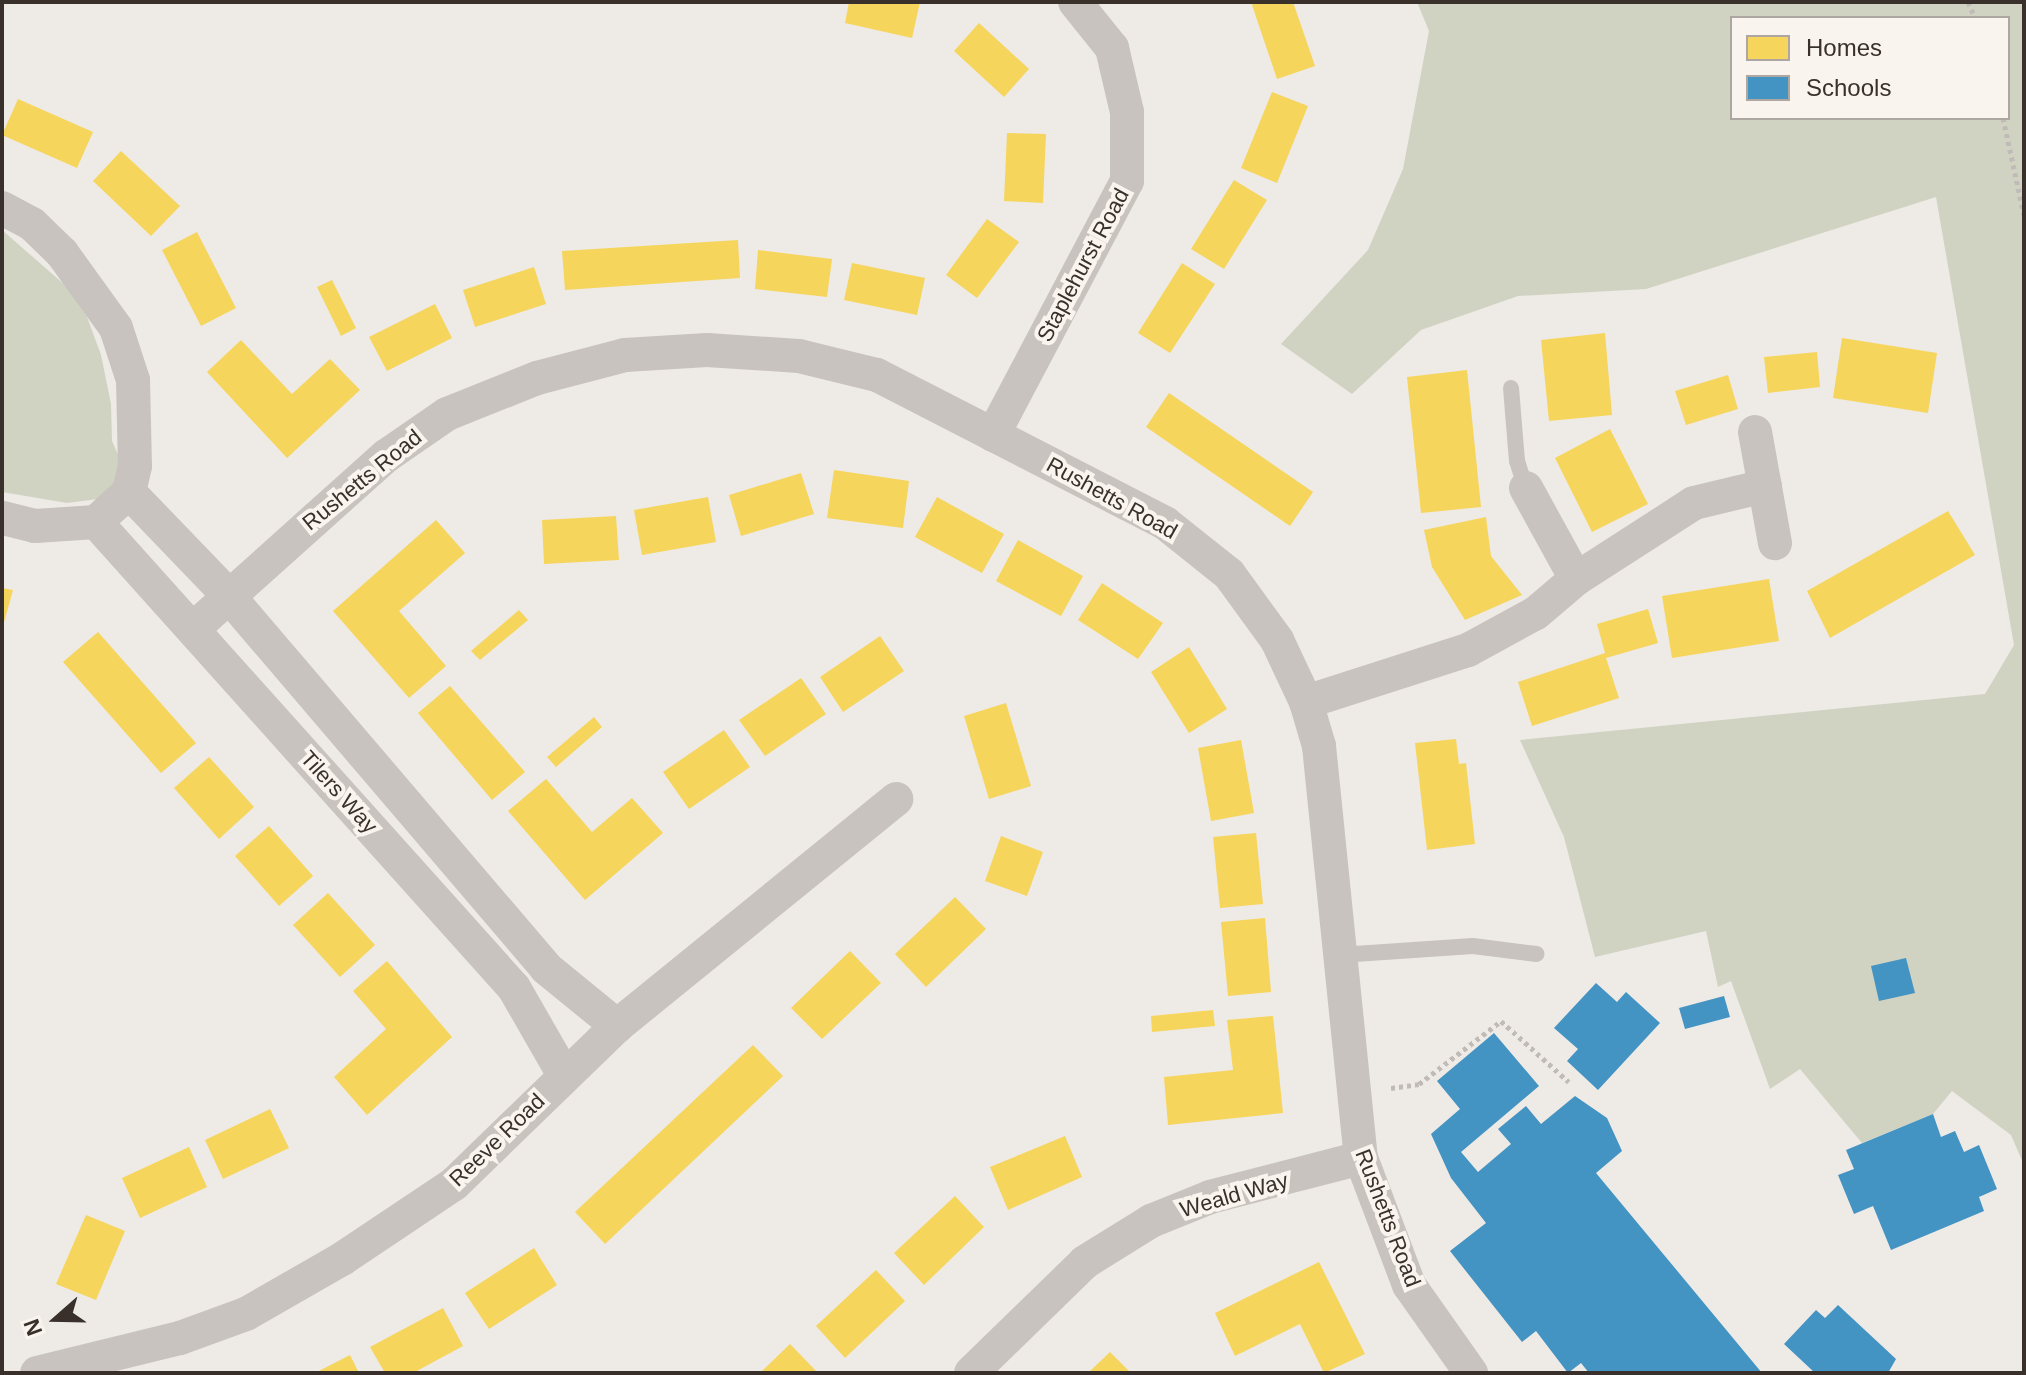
<!DOCTYPE html>
<style>
body{margin:0}
#map{position:relative;width:2026px;height:1375px;overflow:hidden;background:#eeeae6;font-family:Helvetica,sans-serif}
div>[style]{position:absolute}
[style*='--x']{left:calc(var(--x)*1px);top:calc(var(--y)*1px);width:calc(var(--w)*1px);rotate:calc(var(--a)*1deg)}
.green>*{inset:0;background:#d0d3c1}
.homes>*{inset:0;background:#f6d55c}
.schools>*{inset:0;background:#4393c3}
.path>*{height:5px;margin-top:-2.5px;transform-origin:0;background:repeating-linear-gradient(90deg,#c0bbb7 0 4px,transparent 0 8px)}
.service>*{height:16px;margin:-8px;padding:0 8px;transform-origin:8px;border-radius:8px;background:#c8c3be}
.minor>*{height:34px;margin:-17px;padding:0 17px;transform-origin:17px;border-radius:17px;background:#c8c3be}
span{translate:-50% -50%;white-space:nowrap;text-align:center;line-height:1.15;-webkit-text-stroke:8px #faf4ef;paint-order:stroke}
.street-label{font-size:22px;color:#39302c}
.frame{position:absolute;inset:0;border:4px solid #39302c;pointer-events:none}
.legend{position:absolute;left:1730px;top:16px;width:280px;height:104px;box-sizing:border-box;background:#faf4ef;border:2px solid #ada6a1;margin:0;padding:10px 14px;list-style:none;font-size:24px;color:#39302c}
.legend li{display:flex;align-items:center;gap:16px;height:40px}
.legend b{width:40px;border:2px solid #ada6a1}
.north{position:absolute;left:16px;top:1279px;width:80px;height:80px;-webkit-text-stroke:6px #faf4ef;paint-order:stroke;rotate:250deg;font-size:22px;font-weight:700;line-height:32px;text-align:center;color:#39302c}
.north::after{content:'';display:block;margin:auto;width:28px;height:36px;background:#39302c;clip-path:polygon(50% 0,100% 100%,50% 72%,0 100%)}
</style>
<div id="map">
<div class="green">
<div style="clip-path:polygon(evenodd,1417px 2px,2024px 2px,2024px 1165px,2011px 1135px,1952px 1091px,1933px 1114px,1862px 1143px,1800px 1069px,1770px 1089px,1731px 981px,1718px 987px,1706px 931px,1595px 957px,1564px 837px,1520px 740px,1985px 694px,2014px 645px,1936px 197px,1646px 289px,1518px 296px,1421px 330px,1352px 394px,1281px 344px,1368px 250px,1403px 169px,1429px 31px,1417px 2px,1732px 18px,2008px 18px,2008px 118px,1732px 118px,1732px 18px)"></div>
<div style="clip-path:polygon(2px 230px,66px 286px,87px 317px,101px 355px,111px 404px,112px 441px,122px 464px,114px 484px,98px 499px,67px 503px,2px 492px)"></div>
</div>
<div class="homes">
<div style="clip-path:polygon(849px 2px,920px 2px,912px 38px,845px 23px)"></div>
<div style="clip-path:polygon(1251px 2px,1293px 2px,1315px 66px,1277px 79px)"></div>
<div style="clip-path:polygon(979px 23px,1029px 69px,1004px 97px,954px 51px)"></div>
<div style="clip-path:polygon(1272px 92px,1308px 106px,1277px 183px,1241px 168px)"></div>
<div style="clip-path:polygon(18px 99px,93px 132px,77px 168px,2px 135px)"></div>
<div style="clip-path:polygon(1007px 133px,1046px 134px,1043px 203px,1004px 201px)"></div>
<div style="clip-path:polygon(121px 151px,180px 206px,151px 236px,93px 181px)"></div>
<div style="clip-path:polygon(1234px 180px,1267px 200px,1224px 269px,1191px 249px)"></div>
<div style="clip-path:polygon(987px 219px,1019px 242px,977px 298px,946px 275px)"></div>
<div style="clip-path:polygon(197px 232px,236px 308px,201px 326px,162px 250px)"></div>
<div style="clip-path:polygon(738px 240px,740px 278px,565px 290px,562px 251px)"></div>
<div style="clip-path:polygon(758px 250px,832px 259px,827px 297px,755px 289px)"></div>
<div style="clip-path:polygon(852px 263px,925px 278px,917px 315px,844px 300px)"></div>
<div style="clip-path:polygon(1182px 263px,1215px 284px,1170px 353px,1138px 333px)"></div>
<div style="clip-path:polygon(534px 267px,546px 304px,475px 327px,463px 290px)"></div>
<div style="clip-path:polygon(332px 280px,356px 328px,341px 336px,317px 287px)"></div>
<div style="clip-path:polygon(435px 304px,452px 338px,387px 371px,369px 337px)"></div>
<div style="clip-path:polygon(1605px 333px,1612px 415px,1549px 421px,1541px 340px)"></div>
<div style="clip-path:polygon(1842px 338px,1937px 353px,1928px 413px,1833px 398px)"></div>
<div style="clip-path:polygon(241px 340px,292px 394px,330px 359px,360px 390px,287px 458px,207px 372px)"></div>
<div style="clip-path:polygon(1817px 352px,1820px 387px,1768px 393px,1764px 357px)"></div>
<div style="clip-path:polygon(1467px 370px,1481px 507px,1421px 513px,1407px 377px)"></div>
<div style="clip-path:polygon(1728px 375px,1738px 409px,1686px 425px,1675px 391px)"></div>
<div style="clip-path:polygon(1169px 393px,1313px 492px,1290px 526px,1146px 427px)"></div>
<div style="clip-path:polygon(1610px 429px,1648px 504px,1592px 532px,1555px 458px)"></div>
<div style="clip-path:polygon(834px 470px,909px 481px,903px 528px,827px 518px)"></div>
<div style="clip-path:polygon(801px 473px,814px 514px,741px 536px,729px 495px)"></div>
<div style="clip-path:polygon(708px 497px,716px 542px,642px 555px,634px 510px)"></div>
<div style="clip-path:polygon(937px 497px,1004px 534px,982px 573px,915px 537px)"></div>
<div style="clip-path:polygon(1948px 511px,1975px 555px,1830px 638px,1807px 591px)"></div>
<div style="clip-path:polygon(616px 516px,619px 560px,544px 564px,542px 520px)"></div>
<div style="clip-path:polygon(1486px 517px,1491px 556px,1522px 595px,1465px 620px,1432px 567px,1424px 530px)"></div>
<div style="clip-path:polygon(436px 520px,465px 553px,399px 611px,446px 666px,409px 698px,333px 611px)"></div>
<div style="clip-path:polygon(1018px 540px,1083px 576px,1061px 616px,996px 581px)"></div>
<div style="clip-path:polygon(1769px 579px,1779px 641px,1672px 658px,1662px 596px)"></div>
<div style="clip-path:polygon(1102px 583px,1163px 623px,1138px 659px,1078px 620px)"></div>
<div style="clip-path:polygon(2px 588px,13px 590px,3px 626px,2px 626px)"></div>
<div style="clip-path:polygon(1648px 609px,1658px 643px,1606px 658px,1619px 698px,1532px 726px,1518px 682px,1605px 653px,1597px 624px)"></div>
<div style="clip-path:polygon(519px 610px,528px 620px,480px 660px,471px 651px)"></div>
<div style="clip-path:polygon(98px 632px,196px 743px,161px 773px,63px 662px)"></div>
<div style="clip-path:polygon(880px 636px,904px 671px,843px 712px,820px 677px)"></div>
<div style="clip-path:polygon(1189px 647px,1227px 709px,1189px 733px,1151px 672px)"></div>
<div style="clip-path:polygon(801px 678px,826px 714px,765px 756px,739px 720px)"></div>
<div style="clip-path:polygon(450px 686px,525px 772px,492px 800px,418px 713px)"></div>
<div style="clip-path:polygon(1006px 703px,1031px 786px,989px 799px,964px 716px)"></div>
<div style="clip-path:polygon(594px 717px,602px 727px,556px 767px,547px 757px)"></div>
<div style="clip-path:polygon(724px 730px,750px 767px,689px 809px,663px 772px)"></div>
<div style="clip-path:polygon(1456px 739px,1459px 764px,1466px 763px,1475px 844px,1427px 850px,1415px 743px)"></div>
<div style="clip-path:polygon(1241px 740px,1254px 813px,1211px 821px,1198px 748px)"></div>
<div style="clip-path:polygon(209px 757px,254px 807px,219px 839px,174px 788px)"></div>
<div style="clip-path:polygon(546px 779px,592px 832px,632px 798px,663px 833px,585px 900px,508px 811px)"></div>
<div style="clip-path:polygon(269px 826px,313px 876px,279px 906px,235px 856px)"></div>
<div style="clip-path:polygon(1256px 833px,1263px 904px,1220px 908px,1213px 837px)"></div>
<div style="clip-path:polygon(1001px 836px,1043px 852px,1027px 896px,985px 881px)"></div>
<div style="clip-path:polygon(328px 893px,375px 945px,340px 977px,293px 925px)"></div>
<div style="clip-path:polygon(955px 897px,986px 929px,926px 987px,895px 954px)"></div>
<div style="clip-path:polygon(1265px 918px,1271px 992px,1228px 996px,1221px 922px)"></div>
<div style="clip-path:polygon(850px 951px,881px 983px,822px 1039px,791px 1008px)"></div>
<div style="clip-path:polygon(387px 961px,452px 1037px,367px 1115px,334px 1077px,386px 1029px,353px 991px)"></div>
<div style="clip-path:polygon(1213px 1010px,1215px 1026px,1152px 1032px,1151px 1016px)"></div>
<div style="clip-path:polygon(1273px 1016px,1283px 1113px,1168px 1125px,1164px 1077px,1233px 1070px,1227px 1020px)"></div>
<div style="clip-path:polygon(753px 1045px,783px 1076px,605px 1244px,575px 1212px)"></div>
<div style="clip-path:polygon(270px 1109px,289px 1148px,223px 1179px,205px 1140px)"></div>
<div style="clip-path:polygon(1065px 1136px,1082px 1177px,1008px 1210px,990px 1167px)"></div>
<div style="clip-path:polygon(189px 1147px,207px 1187px,140px 1218px,122px 1178px)"></div>
<div style="clip-path:polygon(955px 1196px,984px 1227px,924px 1285px,894px 1253px)"></div>
<div style="clip-path:polygon(86px 1215px,125px 1231px,96px 1300px,56px 1284px)"></div>
<div style="clip-path:polygon(534px 1248px,557px 1285px,489px 1329px,465px 1293px)"></div>
<div style="clip-path:polygon(1319px 1262px,1365px 1354px,1324px 1373px,1300px 1324px,1235px 1356px,1215px 1313px)"></div>
<div style="clip-path:polygon(876px 1270px,905px 1301px,845px 1358px,816px 1326px)"></div>
<div style="clip-path:polygon(443px 1308px,463px 1346px,413px 1373px,385px 1373px,370px 1347px)"></div>
<div style="clip-path:polygon(790px 1344px,818px 1373px,760px 1373px)"></div>
<div style="clip-path:polygon(1110px 1352px,1131px 1373px,1088px 1373px)"></div>
<div style="clip-path:polygon(350px 1355px,359px 1373px,315px 1373px)"></div>
</div>
<div class="schools">
<div style="clip-path:polygon(1906px 958px,1915px 993px,1879px 1001px,1871px 966px)"></div>
<div style="clip-path:polygon(1596px 983px,1617px 1002px,1626px 992px,1660px 1023px,1598px 1090px,1567px 1061px,1578px 1049px,1554px 1028px)"></div>
<div style="clip-path:polygon(1724px 996px,1730px 1017px,1685px 1029px,1679px 1008px)"></div>
<div style="clip-path:polygon(1494px 1033px,1539px 1086px,1461px 1152px,1478px 1172px,1511px 1144px,1498px 1129px,1526px 1106px,1541px 1124px,1575px 1096px,1607px 1118px,1622px 1151px,1596px 1173px,1762px 1373px,1589px 1373px,1581px 1363px,1568px 1373px,1536px 1331px,1522px 1342px,1450px 1251px,1486px 1223px,1451px 1178px,1431px 1134px,1460px 1109px,1437px 1081px)"></div>
<div style="clip-path:polygon(1933px 1114px,1941px 1137px,1955px 1131px,1964px 1152px,1979px 1145px,1997px 1189px,1979px 1197px,1984px 1211px,1891px 1250px,1873px 1206px,1854px 1214px,1838px 1175px,1854px 1169px,1846px 1150px)"></div>
<div style="clip-path:polygon(1838px 1305px,1896px 1359px,1888px 1373px,1815px 1373px,1784px 1344px,1816px 1310px,1825px 1318px)"></div>
</div>
<div class="path">
<div style="--x:1968;--y:2;--w:17;--a:66"></div>
<div style="--x:2003;--y:118;--w:99;--a:77.8"></div>
<div style="--x:1391;--y:1088;--w:28;--a:-8"></div>
<div style="--x:1419;--y:1084;--w:103;--a:-37.5"></div>
<div style="--x:1501;--y:1021;--w:91;--a:41.9"></div>
</div>
<div class="service">
<div style="--x:1511;--y:388;--w:73;--a:85.3"></div>
<div style="--x:1517;--y:461;--w:28;--a:72"></div>
<div style="--x:1340;--y:955;--w:133;--a:-3.9"></div>
<div style="--x:1473;--y:946;--w:64;--a:7.2"></div>
</div>
<div class="minor">
<div style="--x:2;--y:208;--w:34;--a:28"></div>
<div style="--x:32;--y:224;--w:42;--a:44"></div>
<div style="--x:62;--y:253;--w:92;--a:54.2"></div>
<div style="--x:116;--y:328;--w:55;--a:71.9"></div>
<div style="--x:133;--y:380;--w:86;--a:88.7"></div>
<div style="--x:135;--y:466;--w:27;--a:103"></div>
<div style="--x:129;--y:492;--w:45;--a:137.7"></div>
<div style="--x:96;--y:522;--w:61;--a:176.2"></div>
<div style="--x:35;--y:526;--w:34;--a:-166"></div>
<div style="--x:1755;--y:432;--w:113;--a:79.8"></div>
<div style="--x:993;--y:435;--w:287;--a:-62.2"></div>
<div style="--x:1127;--y:181;--w:69;--a:-90"></div>
<div style="--x:1127;--y:112;--w:66;--a:-103.2"></div>
<div style="--x:1112;--y:48;--w:59;--a:-128.8"></div>
<div style="--x:1526;--y:488;--w:104;--a:61.2"></div>
<div style="--x:129;--y:492;--w:141;--a:46.1"></div>
<div style="--x:227;--y:594;--w:492;--a:49.5"></div>
<div style="--x:546;--y:968;--w:92;--a:39.2"></div>
<div style="--x:96;--y:522;--w:626;--a:48.11"></div>
<div style="--x:514;--y:988;--w:100;--a:60.1"></div>
<div style="--x:193;--y:629;--w:259;--a:-41.9"></div>
<div style="--x:386;--y:456;--w:74;--a:-34.5"></div>
<div style="--x:447;--y:414;--w:97;--a:-21.8"></div>
<div style="--x:537;--y:378;--w:91;--a:-14.6"></div>
<div style="--x:625;--y:355;--w:82;--a:-3.5"></div>
<div style="--x:707;--y:350;--w:92;--a:3.7"></div>
<div style="--x:799;--y:356;--w:80;--a:13.7"></div>
<div style="--x:877;--y:375;--w:324;--a:27.2"></div>
<div style="--x:1165;--y:523;--w:82;--a:38.6"></div>
<div style="--x:1229;--y:574;--w:82;--a:54"></div>
<div style="--x:1277;--y:640;--w:68;--a:64.9"></div>
<div style="--x:1306;--y:702;--w:46;--a:73.5"></div>
<div style="--x:1319;--y:746;--w:414;--a:84.2"></div>
<div style="--x:1361;--y:1158;--w:136;--a:69.3"></div>
<div style="--x:1409;--y:1285;--w:108;--a:54.8"></div>
<div style="--x:1306;--y:702;--w:170;--a:-17.8"></div>
<div style="--x:1468;--y:650;--w:77;--a:-28.6"></div>
<div style="--x:1536;--y:613;--w:52;--a:-40.4"></div>
<div style="--x:1576;--y:579;--w:140;--a:-32.8"></div>
<div style="--x:1694;--y:503;--w:73;--a:-13.5"></div>
<div style="--x:37;--y:1373;--w:147;--a:-13.8"></div>
<div style="--x:180;--y:1338;--w:70;--a:-20"></div>
<div style="--x:246;--y:1314;--w:111;--a:-29.8"></div>
<div style="--x:342;--y:1259;--w:135;--a:-33.8"></div>
<div style="--x:454;--y:1184;--w:227;--a:-44.1"></div>
<div style="--x:617;--y:1026;--w:360;--a:-39.1"></div>
<div style="--x:971;--y:1373;--w:159;--a:-44.2"></div>
<div style="--x:1085;--y:1262;--w:78;--a:-31.8"></div>
<div style="--x:1151;--y:1221;--w:64;--a:-22.1"></div>
<div style="--x:1210;--y:1197;--w:156;--a:-14.5"></div>
</div>
<div class="street-label">
<span style="left:1083px;top:265px;rotate:-62deg">Staplehurst Road</span>
<span style="left:362px;top:480px;rotate:-39deg">Rushetts Road</span>
<span style="left:1112px;top:498px;rotate:29deg">Rushetts Road</span>
<span style="left:339px;top:792px;rotate:48deg">Tilers Way</span>
<span style="left:497px;top:1140px;rotate:-44deg">Reeve Road</span>
<span style="left:1234px;top:1195px;rotate:-16deg">Weald Way</span>
<span style="left:1388px;top:1218px;rotate:69deg">Rushetts Road</span>
</div>
<div class="frame"></div>
<ul class="legend">
<li><b style="height:22px;background:#f6d55c"></b>Homes</li>
<li><b style="height:22px;background:#4393c3"></b>Schools</li>
</ul>
<div class="north">N</div>
</div>
